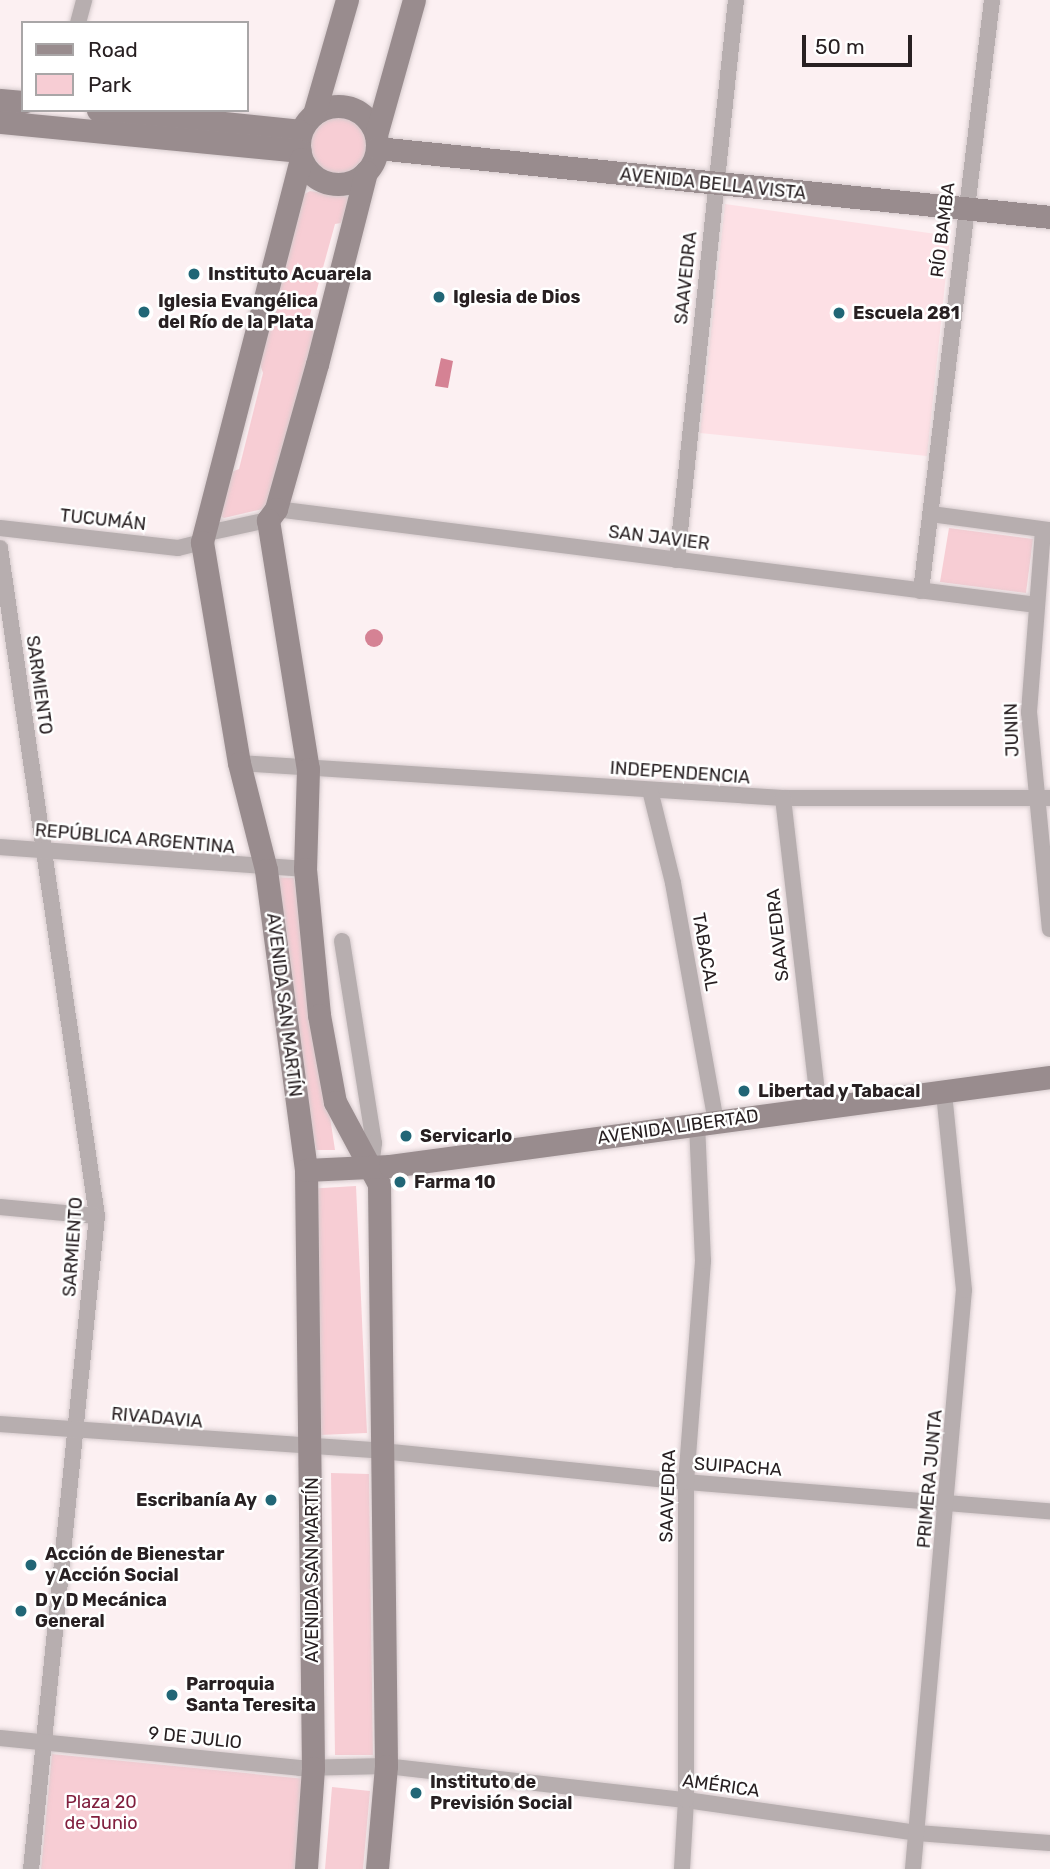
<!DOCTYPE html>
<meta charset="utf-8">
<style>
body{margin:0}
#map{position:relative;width:1050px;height:1869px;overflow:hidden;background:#fcf0f2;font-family:Rubik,sans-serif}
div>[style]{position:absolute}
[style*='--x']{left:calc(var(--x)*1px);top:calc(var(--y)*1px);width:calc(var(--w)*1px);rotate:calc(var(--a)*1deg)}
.built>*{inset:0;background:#fde0e5}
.green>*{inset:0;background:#f7cdd4}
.round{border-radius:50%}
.water>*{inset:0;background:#d58294}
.roads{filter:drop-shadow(0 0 2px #d6cbcd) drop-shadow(0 0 2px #d6cbcd)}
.minor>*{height:16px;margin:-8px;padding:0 8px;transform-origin:8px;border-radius:8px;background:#b7aeaf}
.secondary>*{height:23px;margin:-11.5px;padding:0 11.5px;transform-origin:11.5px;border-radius:11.5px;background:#998c8e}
.secondary>.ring{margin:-11.5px;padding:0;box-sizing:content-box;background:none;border:23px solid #998c8e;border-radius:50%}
.dots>*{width:19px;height:19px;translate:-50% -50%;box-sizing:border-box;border:4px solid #fff;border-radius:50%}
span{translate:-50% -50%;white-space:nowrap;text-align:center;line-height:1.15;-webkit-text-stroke:5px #fff;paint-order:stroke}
.street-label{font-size:18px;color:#282022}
.poi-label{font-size:18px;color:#282022;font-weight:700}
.left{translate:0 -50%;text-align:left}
.right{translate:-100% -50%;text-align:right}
.park-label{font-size:18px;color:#811f3e}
.legend{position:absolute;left:21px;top:21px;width:228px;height:91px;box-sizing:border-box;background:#fff;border:2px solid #a9a6a7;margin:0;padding:9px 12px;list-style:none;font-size:21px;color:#282022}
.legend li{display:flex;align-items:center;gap:14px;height:35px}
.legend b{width:35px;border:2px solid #a9a6a7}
.scale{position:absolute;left:802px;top:35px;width:110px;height:32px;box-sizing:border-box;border:4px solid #282022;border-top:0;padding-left:9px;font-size:21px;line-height:24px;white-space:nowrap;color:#282022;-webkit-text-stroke:5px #fff;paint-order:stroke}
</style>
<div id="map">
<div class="built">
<div style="clip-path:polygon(725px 204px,950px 236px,927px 456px,700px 433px)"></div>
</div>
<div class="green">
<div class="round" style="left:309px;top:116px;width:58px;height:58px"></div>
<div style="clip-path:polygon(310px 191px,350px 197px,341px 223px,335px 224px,308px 322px,314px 333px,269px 501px,263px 509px,224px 518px,220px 516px,226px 474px,239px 469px,263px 373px,256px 352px,303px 195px)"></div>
<div style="clip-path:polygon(949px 528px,1033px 539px,1026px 593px,940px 582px)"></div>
<div style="clip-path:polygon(269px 877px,294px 878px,335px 1150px,316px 1150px)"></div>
<div style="clip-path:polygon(356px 1186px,367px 1433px,320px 1435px,306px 1189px)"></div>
<div style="clip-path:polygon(331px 1473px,369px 1474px,373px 1755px,335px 1755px)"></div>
<div style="clip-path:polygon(52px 1754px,306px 1779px,298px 1869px,41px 1869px)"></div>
<div style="clip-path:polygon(332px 1787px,370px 1791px,363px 1869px,325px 1869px)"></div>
</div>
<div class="water">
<div style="clip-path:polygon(441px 358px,453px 361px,448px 388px,435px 386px)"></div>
<div class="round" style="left:365px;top:629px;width:18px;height:18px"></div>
</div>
<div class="roads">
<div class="minor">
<div style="--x:78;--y:23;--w:24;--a:-75"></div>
<div style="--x:276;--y:509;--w:767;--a:7.19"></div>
<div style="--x:931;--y:514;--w:120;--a:7.7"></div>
<div style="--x:0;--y:528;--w:179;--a:6.4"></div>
<div style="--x:178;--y:548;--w:25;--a:-14"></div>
<div style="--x:1043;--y:530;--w:183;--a:94.4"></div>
<div style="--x:1029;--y:712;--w:218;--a:84.5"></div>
<div style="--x:203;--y:534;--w:66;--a:-12.2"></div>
<div style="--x:0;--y:548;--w:675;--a:81.74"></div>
<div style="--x:97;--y:1216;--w:656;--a:95.77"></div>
<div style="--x:677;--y:560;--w:563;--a:-83.99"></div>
<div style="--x:921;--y:591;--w:595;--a:-83.15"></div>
<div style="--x:239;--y:763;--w:545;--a:3.68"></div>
<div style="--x:783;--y:798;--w:267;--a:0"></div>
<div style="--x:650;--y:790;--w:96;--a:76.1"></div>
<div style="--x:673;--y:883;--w:243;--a:79.8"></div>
<div style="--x:783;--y:798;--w:312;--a:83.4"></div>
<div style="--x:0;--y:847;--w:306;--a:4.1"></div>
<div style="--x:342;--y:941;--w:205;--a:81"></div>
<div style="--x:374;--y:1143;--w:23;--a:97"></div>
<div style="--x:0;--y:1207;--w:97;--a:5.3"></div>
<div style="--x:0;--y:1424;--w:383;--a:4"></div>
<div style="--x:382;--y:1451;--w:306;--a:5.8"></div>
<div style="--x:686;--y:1482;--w:365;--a:4.6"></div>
<div style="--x:0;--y:1738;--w:301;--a:5.7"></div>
<div style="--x:300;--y:1768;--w:86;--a:-1.3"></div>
<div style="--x:386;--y:1766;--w:302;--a:6.5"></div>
<div style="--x:686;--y:1800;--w:233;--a:8.1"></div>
<div style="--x:917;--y:1833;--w:133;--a:4.3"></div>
<div style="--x:682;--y:1869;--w:69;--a:-86.7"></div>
<div style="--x:686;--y:1800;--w:318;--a:-90"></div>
<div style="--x:686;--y:1482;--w:222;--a:-85.6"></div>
<div style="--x:703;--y:1261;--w:136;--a:-92.5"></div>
<div style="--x:913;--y:1869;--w:581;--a:-84.97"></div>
<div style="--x:964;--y:1290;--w:199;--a:-95.8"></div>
</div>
<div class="secondary">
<div style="--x:0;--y:100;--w:23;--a:5"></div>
<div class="ring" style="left:299px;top:106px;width:55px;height:55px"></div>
<div style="--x:98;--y:110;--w:204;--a:5.9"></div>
<div style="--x:314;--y:114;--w:119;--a:-73.9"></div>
<div style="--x:0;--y:122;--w:301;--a:5.5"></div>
<div style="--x:376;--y:135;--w:140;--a:-74.3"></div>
<div style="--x:377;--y:148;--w:677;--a:5.85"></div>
<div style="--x:301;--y:159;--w:396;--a:104.5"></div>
<div style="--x:202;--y:542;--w:224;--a:80.5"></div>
<div style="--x:239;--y:763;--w:110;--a:75.8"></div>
<div style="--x:266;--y:870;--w:303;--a:82.4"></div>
<div style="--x:306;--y:1170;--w:598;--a:89.33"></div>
<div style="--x:313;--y:1768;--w:101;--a:94"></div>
<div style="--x:366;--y:172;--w:198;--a:104.3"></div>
<div style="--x:317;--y:364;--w:151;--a:105.8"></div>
<div style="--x:276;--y:509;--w:14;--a:126"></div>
<div style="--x:268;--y:520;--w:252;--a:80.9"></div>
<div style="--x:308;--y:769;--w:100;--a:91.7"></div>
<div style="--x:305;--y:869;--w:147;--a:84.5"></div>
<div style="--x:319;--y:1015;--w:88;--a:79.6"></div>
<div style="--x:335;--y:1102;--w:93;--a:61.8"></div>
<div style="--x:379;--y:1184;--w:582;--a:89.31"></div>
<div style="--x:386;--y:1766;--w:103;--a:95"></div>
<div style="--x:306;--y:1170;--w:84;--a:-2.7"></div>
<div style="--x:390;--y:1166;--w:666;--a:-7.68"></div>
</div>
</div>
<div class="dots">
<div style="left:194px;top:274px;background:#216676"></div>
<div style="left:439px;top:297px;background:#216676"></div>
<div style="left:144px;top:312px;background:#216676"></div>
<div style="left:839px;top:313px;background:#216676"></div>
<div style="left:744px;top:1091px;background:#216676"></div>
<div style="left:406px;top:1136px;background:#216676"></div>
<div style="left:400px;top:1182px;background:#216676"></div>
<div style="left:271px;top:1500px;background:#216676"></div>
<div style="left:31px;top:1565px;background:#216676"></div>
<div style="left:21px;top:1611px;background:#216676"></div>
<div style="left:172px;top:1695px;background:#216676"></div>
<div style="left:416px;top:1793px;background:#216676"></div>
</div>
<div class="street-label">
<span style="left:713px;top:184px;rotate:6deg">AVENIDA BELLA VISTA</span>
<span style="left:943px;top:230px;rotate:-83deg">RÍO BAMBA</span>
<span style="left:686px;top:278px;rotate:-84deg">SAAVEDRA</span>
<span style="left:103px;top:520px;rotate:6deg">TUCUMÁN</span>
<span style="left:659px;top:538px;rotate:7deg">SAN JAVIER</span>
<span style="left:39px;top:685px;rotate:82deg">SARMIENTO</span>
<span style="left:1012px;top:730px;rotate:-92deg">JUNIN</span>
<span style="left:680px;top:773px;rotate:4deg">INDEPENDENCIA</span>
<span style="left:135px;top:839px;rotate:5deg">REPÚBLICA ARGENTINA</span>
<span style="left:778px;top:935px;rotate:-96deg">SAAVEDRA</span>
<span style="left:705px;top:952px;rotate:80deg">TABACAL</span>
<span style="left:284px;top:1005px;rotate:83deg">AVENIDA SAN MARTÍN</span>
<span style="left:678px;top:1127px;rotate:-8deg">AVENIDA LIBERTAD</span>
<span style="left:73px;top:1247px;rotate:-86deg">SARMIENTO</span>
<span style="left:157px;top:1418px;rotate:5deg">RIVADAVIA</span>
<span style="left:738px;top:1467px;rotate:4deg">SUIPACHA</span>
<span style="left:930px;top:1479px;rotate:-85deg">PRIMERA JUNTA</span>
<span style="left:668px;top:1496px;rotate:-88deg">SAAVEDRA</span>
<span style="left:312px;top:1570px;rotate:-90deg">AVENIDA SAN MARTÍN</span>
<span style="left:195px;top:1738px;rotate:6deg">9 DE JULIO</span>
<span style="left:721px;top:1786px;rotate:8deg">AMÉRICA</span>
</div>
<div class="poi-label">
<span class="left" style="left:208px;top:274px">Instituto Acuarela</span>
<span class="left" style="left:453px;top:297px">Iglesia de Dios</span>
<span class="left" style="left:158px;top:312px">Iglesia Evangélica<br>del Río de la Plata</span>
<span class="left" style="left:853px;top:313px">Escuela 281</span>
<span class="left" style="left:758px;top:1091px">Libertad y Tabacal</span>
<span class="left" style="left:420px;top:1136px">Servicarlo</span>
<span class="left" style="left:414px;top:1182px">Farma 10</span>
<span class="right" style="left:257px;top:1500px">Escribanía Ay</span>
<span class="left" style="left:45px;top:1565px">Acción de Bienestar<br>y Acción Social</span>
<span class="left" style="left:35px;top:1611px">D y D Mecánica<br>General</span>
<span class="left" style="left:186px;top:1695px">Parroquia<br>Santa Teresita</span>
<span class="left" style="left:430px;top:1793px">Instituto de<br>Previsión Social</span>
</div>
<div class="park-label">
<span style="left:101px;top:1813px">Plaza 20<br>de Junio</span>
</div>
<ul class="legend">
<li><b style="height:9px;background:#998c8e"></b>Road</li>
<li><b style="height:19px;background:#f7cdd4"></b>Park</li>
</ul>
<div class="scale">50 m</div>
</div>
